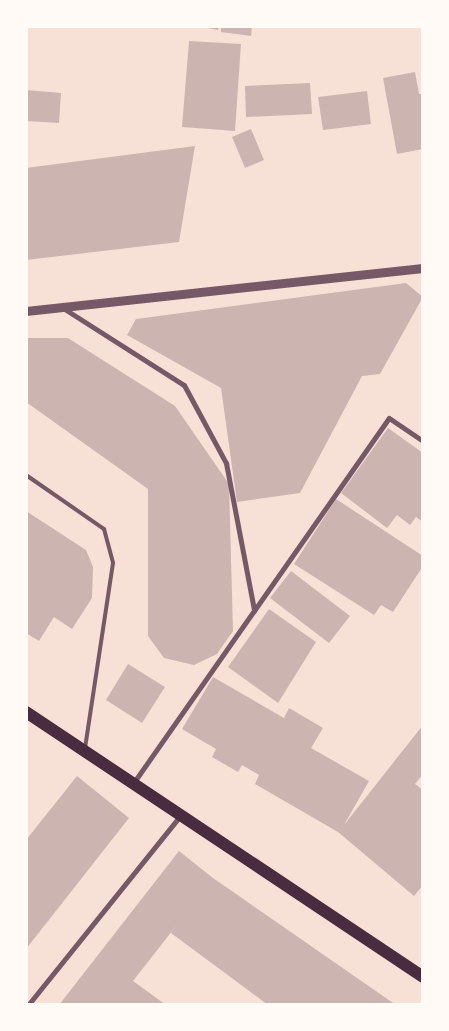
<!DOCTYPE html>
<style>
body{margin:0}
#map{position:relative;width:449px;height:1031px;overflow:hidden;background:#f7e1d7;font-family:"DM Sans",sans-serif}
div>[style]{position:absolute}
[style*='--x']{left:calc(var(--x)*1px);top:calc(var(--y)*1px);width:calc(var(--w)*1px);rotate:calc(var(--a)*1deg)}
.building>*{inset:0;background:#ccb4b1}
.service>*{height:4px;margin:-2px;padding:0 2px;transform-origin:2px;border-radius:2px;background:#755966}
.minor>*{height:5px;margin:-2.5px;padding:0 2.5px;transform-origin:2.5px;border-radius:2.5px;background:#755966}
.tertiary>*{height:9px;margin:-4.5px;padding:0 4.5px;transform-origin:4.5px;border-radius:4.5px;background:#755966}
.primary>*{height:12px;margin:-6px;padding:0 6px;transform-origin:6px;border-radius:6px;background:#4a2c40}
span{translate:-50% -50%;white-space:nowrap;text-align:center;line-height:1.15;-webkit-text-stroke:4.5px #fffaf5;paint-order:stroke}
.frame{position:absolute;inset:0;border:28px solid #fffaf5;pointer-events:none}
</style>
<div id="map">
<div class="building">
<div style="clip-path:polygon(198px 26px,219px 26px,218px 30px)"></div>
<div style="clip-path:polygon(221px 26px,252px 26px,251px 36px,221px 32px)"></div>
<div style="clip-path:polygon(189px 41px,241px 44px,235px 131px,182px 127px)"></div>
<div style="clip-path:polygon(415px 72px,419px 94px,423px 94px,423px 149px,397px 154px,383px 78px)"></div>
<div style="clip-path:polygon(310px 83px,312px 114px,246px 117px,245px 86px)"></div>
<div style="clip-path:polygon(26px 90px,61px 93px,59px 123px,26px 121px)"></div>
<div style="clip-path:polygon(367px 91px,371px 124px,323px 130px,318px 97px)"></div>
<div style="clip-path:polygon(251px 129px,264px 160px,245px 168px,232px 137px)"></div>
<div style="clip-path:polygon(195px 146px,179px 242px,26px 260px,26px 168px)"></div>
<div style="clip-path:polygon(406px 283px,423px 297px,380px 374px,362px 376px,300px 493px,237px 502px,221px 388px,127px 335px,136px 319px)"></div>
<div style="clip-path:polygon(26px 338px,68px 338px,175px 406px,229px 484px,233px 631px,217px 654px,194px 665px,164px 658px,148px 636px,148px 489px,26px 402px)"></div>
<div style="clip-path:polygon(388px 428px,423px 453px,423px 522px,416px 517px,410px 525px,397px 515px,387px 528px,341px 493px)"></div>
<div style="clip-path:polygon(336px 499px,423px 556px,423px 566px,393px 612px,381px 605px,374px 615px,294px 564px)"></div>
<div style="clip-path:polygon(26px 511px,86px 550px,93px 567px,92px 598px,72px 629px,54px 617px,39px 641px,26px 633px)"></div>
<div style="clip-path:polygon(291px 571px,350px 616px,329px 643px,270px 598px)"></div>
<div style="clip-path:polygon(269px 609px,316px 642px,278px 703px,228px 667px)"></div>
<div style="clip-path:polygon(128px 664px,165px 687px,142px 723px,106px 700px)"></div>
<div style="clip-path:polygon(213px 677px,284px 718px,289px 708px,323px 728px,311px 748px,369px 781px,344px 825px,423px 725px,423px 774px,415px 784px,423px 790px,423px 885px,414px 896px,338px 832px,255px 784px,259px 775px,242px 765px,238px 772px,212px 757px,216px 749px,182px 729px)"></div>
<div style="clip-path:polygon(77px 776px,129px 818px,26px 949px,26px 840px)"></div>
<div style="clip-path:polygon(179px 851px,213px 878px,396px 1005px,268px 1005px,171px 933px,176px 926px,133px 981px,166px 1005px,59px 1005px)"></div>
</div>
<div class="service">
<div style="--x:26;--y:475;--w:95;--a:34.7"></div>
<div style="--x:104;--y:529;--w:35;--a:75"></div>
<div style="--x:113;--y:563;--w:187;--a:98.6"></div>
</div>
<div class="minor">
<div style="--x:63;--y:308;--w:143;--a:32.5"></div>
<div style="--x:184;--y:385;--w:89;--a:61.7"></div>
<div style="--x:226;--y:463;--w:150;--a:79.2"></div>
<div style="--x:134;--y:782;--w:444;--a:-55"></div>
<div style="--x:389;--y:418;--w:41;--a:34.1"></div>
<div style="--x:28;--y:1005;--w:243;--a:-51.2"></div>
</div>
<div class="tertiary">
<div style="--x:26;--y:311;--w:399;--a:-6.2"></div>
</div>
<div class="primary">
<div style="--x:26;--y:712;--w:477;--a:33.7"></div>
</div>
<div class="frame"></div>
</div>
